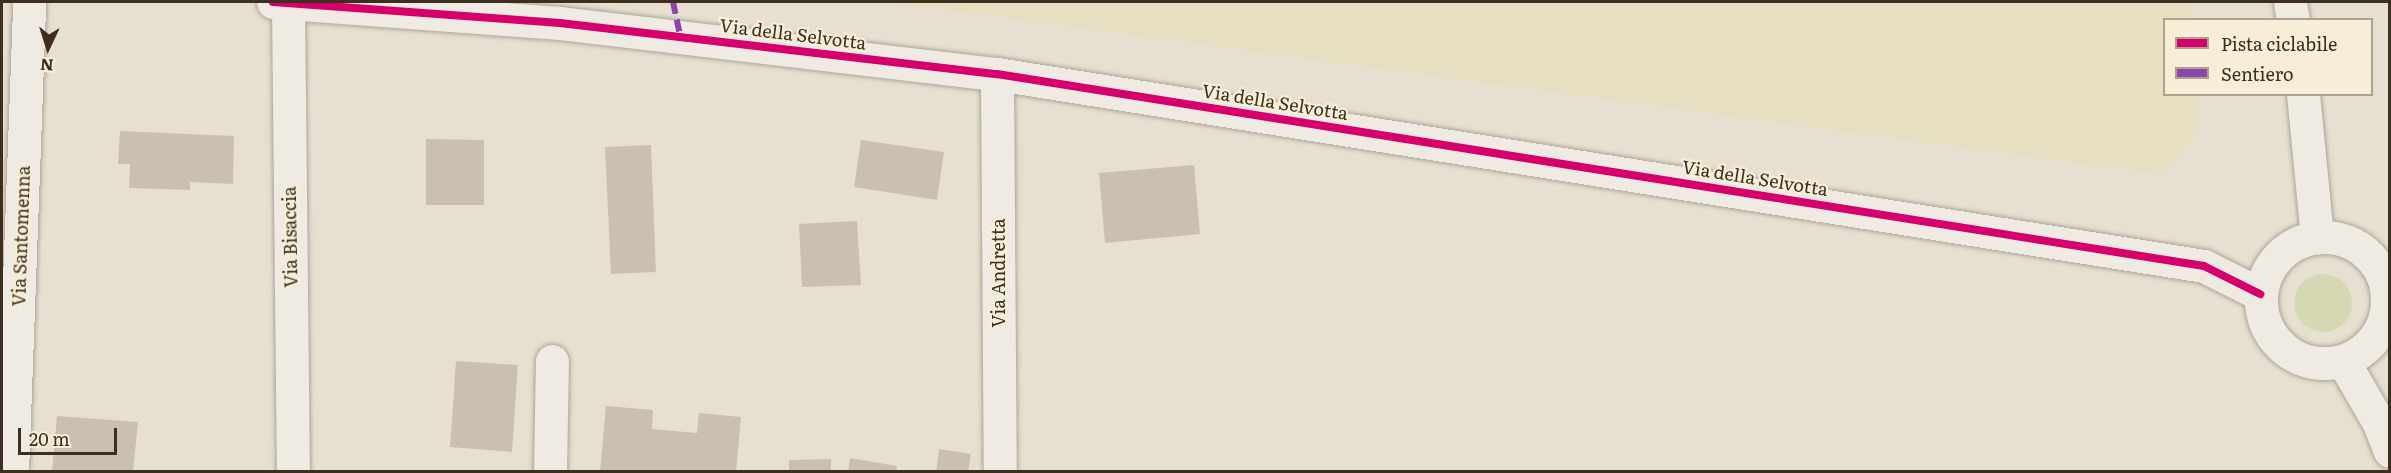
<!DOCTYPE html>
<style>
body{margin:0}
#map{position:relative;width:2391px;height:473px;overflow:hidden;background:#e7e0d1;font-family:Literata,serif}
div>[style]{position:absolute}
[style*='--x']{left:calc(var(--x)*1px);top:calc(var(--y)*1px);width:calc(var(--w)*1px);rotate:calc(var(--a)*1deg)}
.farmland>*{inset:0;background:#e6dfc2}
.green>*{inset:0;background:#d6d7b3}
.round{border-radius:50%}
.building>*{inset:0;background:#cbbfb2}
.roads{filter:drop-shadow(0 0 2px #ada599) drop-shadow(0 0 2px #ada599)}
.street>*{height:33px;margin:-16.5px;padding:0 16.5px;transform-origin:16.5px;border-radius:16.5px;background:#efebe3}
.secondary>*{height:33px;margin:-16.5px;padding:0 16.5px;transform-origin:16.5px;border-radius:16.5px;background:#efebe3}
.secondary>.ring{margin:-16.5px;padding:0;box-sizing:content-box;background:none;border:33px solid #efebe3;border-radius:50%}
.quiet>*{height:6px;margin-top:-3px;transform-origin:0;background:repeating-linear-gradient(90deg,#8e44ad 0 12px,transparent 0 18px)}
.cycleway>*{height:8px;margin:-4px;padding:0 4px;transform-origin:4px;border-radius:4px;background:#d6006c}
span{translate:-50% -50%;white-space:nowrap;text-align:center;line-height:1.15;-webkit-text-stroke:4.5px #f7eed8;paint-order:stroke}
.street-label{font-size:18px;color:#3d2e20}
.frame{position:absolute;inset:0;border:3px solid #3d2e20;pointer-events:none}
.legend{position:absolute;left:2163px;top:18px;width:210px;height:78px;box-sizing:border-box;background:#f7eed8;border:2px solid #ada18e;margin:0;padding:8px 10px;list-style:none;font-size:18px;color:#3d2e20}
.legend li{display:flex;align-items:center;gap:12px;height:30px}
.legend b{width:30px;border:2px solid #ada18e}
.north{position:absolute;left:18px;top:18px;width:60px;height:60px;-webkit-text-stroke:4px #f7eed8;paint-order:stroke;rotate:184deg;font-size:16px;font-weight:700;line-height:24px;text-align:center;color:#3d2e20}
.north::after{content:'';display:block;margin:auto;width:21px;height:27px;background:#3d2e20;clip-path:polygon(50% 0,100% 100%,50% 72%,0 100%)}
.scale{position:absolute;left:18px;top:428px;width:99px;height:27px;box-sizing:border-box;border:3px solid #3d2e20;border-top:0;padding-left:8px;font-size:18px;line-height:21px;white-space:nowrap;color:#3d2e20;-webkit-text-stroke:4px #f7eed8;paint-order:stroke}
</style>
<div id="map">
<div class="farmland">
<div style="clip-path:polygon(887px 2px,2192px 2px,2194px 19px,2164px 20px,2164px 94px,2199px 95px,2200px 129px,2164px 175px)"></div>
</div>
<div class="green">
<div class="round" style="left:2294px;top:274px;width:58px;height:58px"></div>
</div>
<div class="building">
<div style="clip-path:polygon(120px 131px,234px 136px,233px 184px,190px 182px,190px 190px,129px 188px,130px 164px,118px 164px)"></div>
<div style="clip-path:polygon(426px 139px,484px 140px,484px 205px,426px 205px)"></div>
<div style="clip-path:polygon(861px 140px,944px 152px,937px 200px,854px 187px)"></div>
<div style="clip-path:polygon(651px 145px,656px 272px,611px 274px,605px 147px)"></div>
<div style="clip-path:polygon(1194px 165px,1200px 234px,1105px 243px,1099px 173px)"></div>
<div style="clip-path:polygon(857px 221px,861px 285px,802px 287px,799px 224px)"></div>
<div style="clip-path:polygon(456px 361px,518px 365px,512px 452px,450px 447px)"></div>
<div style="clip-path:polygon(606px 406px,653px 410px,652px 429px,697px 433px,699px 413px,741px 417px,736px 472px,600px 472px)"></div>
<div style="clip-path:polygon(57px 416px,138px 422px,133px 472px,52px 472px)"></div>
<div style="clip-path:polygon(939px 449px,971px 454px,968px 472px,936px 472px)"></div>
<div style="clip-path:polygon(850px 458px,897px 466px,896px 472px,848px 472px)"></div>
<div style="clip-path:polygon(831px 459px,831px 472px,789px 472px,789px 460px)"></div>
</div>
<div class="roads">
<div class="street">
<div style="--x:273;--y:2;--w:288;--a:4.2"></div>
<div style="--x:560;--y:23;--w:440;--a:6.7"></div>
<div style="--x:997;--y:74;--w:1222;--a:9.04"></div>
<div style="--x:2204;--y:266;--w:63;--a:26.6"></div>
<div style="--x:288;--y:3;--w:469;--a:89.4"></div>
<div style="--x:997;--y:74;--w:398;--a:89.6"></div>
<div style="--x:2387;--y:291;--w:3;--a:-18"></div>
<div style="--x:12;--y:472;--w:470;--a:-87.9"></div>
<div style="--x:550;--y:472;--w:111;--a:-89"></div>
</div>
<div class="secondary">
<div style="--x:2290;--y:2;--w:18;--a:81"></div>
<div style="--x:2303;--y:94;--w:144;--a:84.4"></div>
<div class="ring" style="left:2261px;top:237px;width:93px;height:93px"></div>
<div style="--x:2343;--y:361;--w:72;--a:59.9"></div>
<div style="--x:2379;--y:423;--w:30;--a:69"></div>
</div>
</div>
<div class="quiet">
<div style="--x:673;--y:2;--w:35;--a:78"></div>
</div>
<div class="cycleway">
<div style="--x:273;--y:2;--w:288;--a:4.2"></div>
<div style="--x:560;--y:23;--w:440;--a:6.7"></div>
<div style="--x:997;--y:74;--w:1222;--a:9.04"></div>
<div style="--x:2204;--y:266;--w:63;--a:26.6"></div>
</div>
<div class="street-label">
<span style="left:793px;top:34px;rotate:7deg">Via della Selvotta</span>
<span style="left:1275px;top:102px;rotate:9deg">Via della Selvotta</span>
<span style="left:1755px;top:178px;rotate:9deg">Via della Selvotta</span>
<span style="left:21px;top:236px;rotate:-88deg">Via Santomenna</span>
<span style="left:290px;top:237px;rotate:-91deg">Via Bisaccia</span>
<span style="left:998px;top:273px;rotate:-90deg">Via Andretta</span>
</div>
<div class="frame"></div>
<ul class="legend">
<li><b style="height:8px;background:#d6006c"></b>Pista ciclabile</li>
<li><b style="height:8px;background:#8e44ad"></b>Sentiero</li>
</ul>
<div class="north">N</div>
<div class="scale">20 m</div>
</div>
